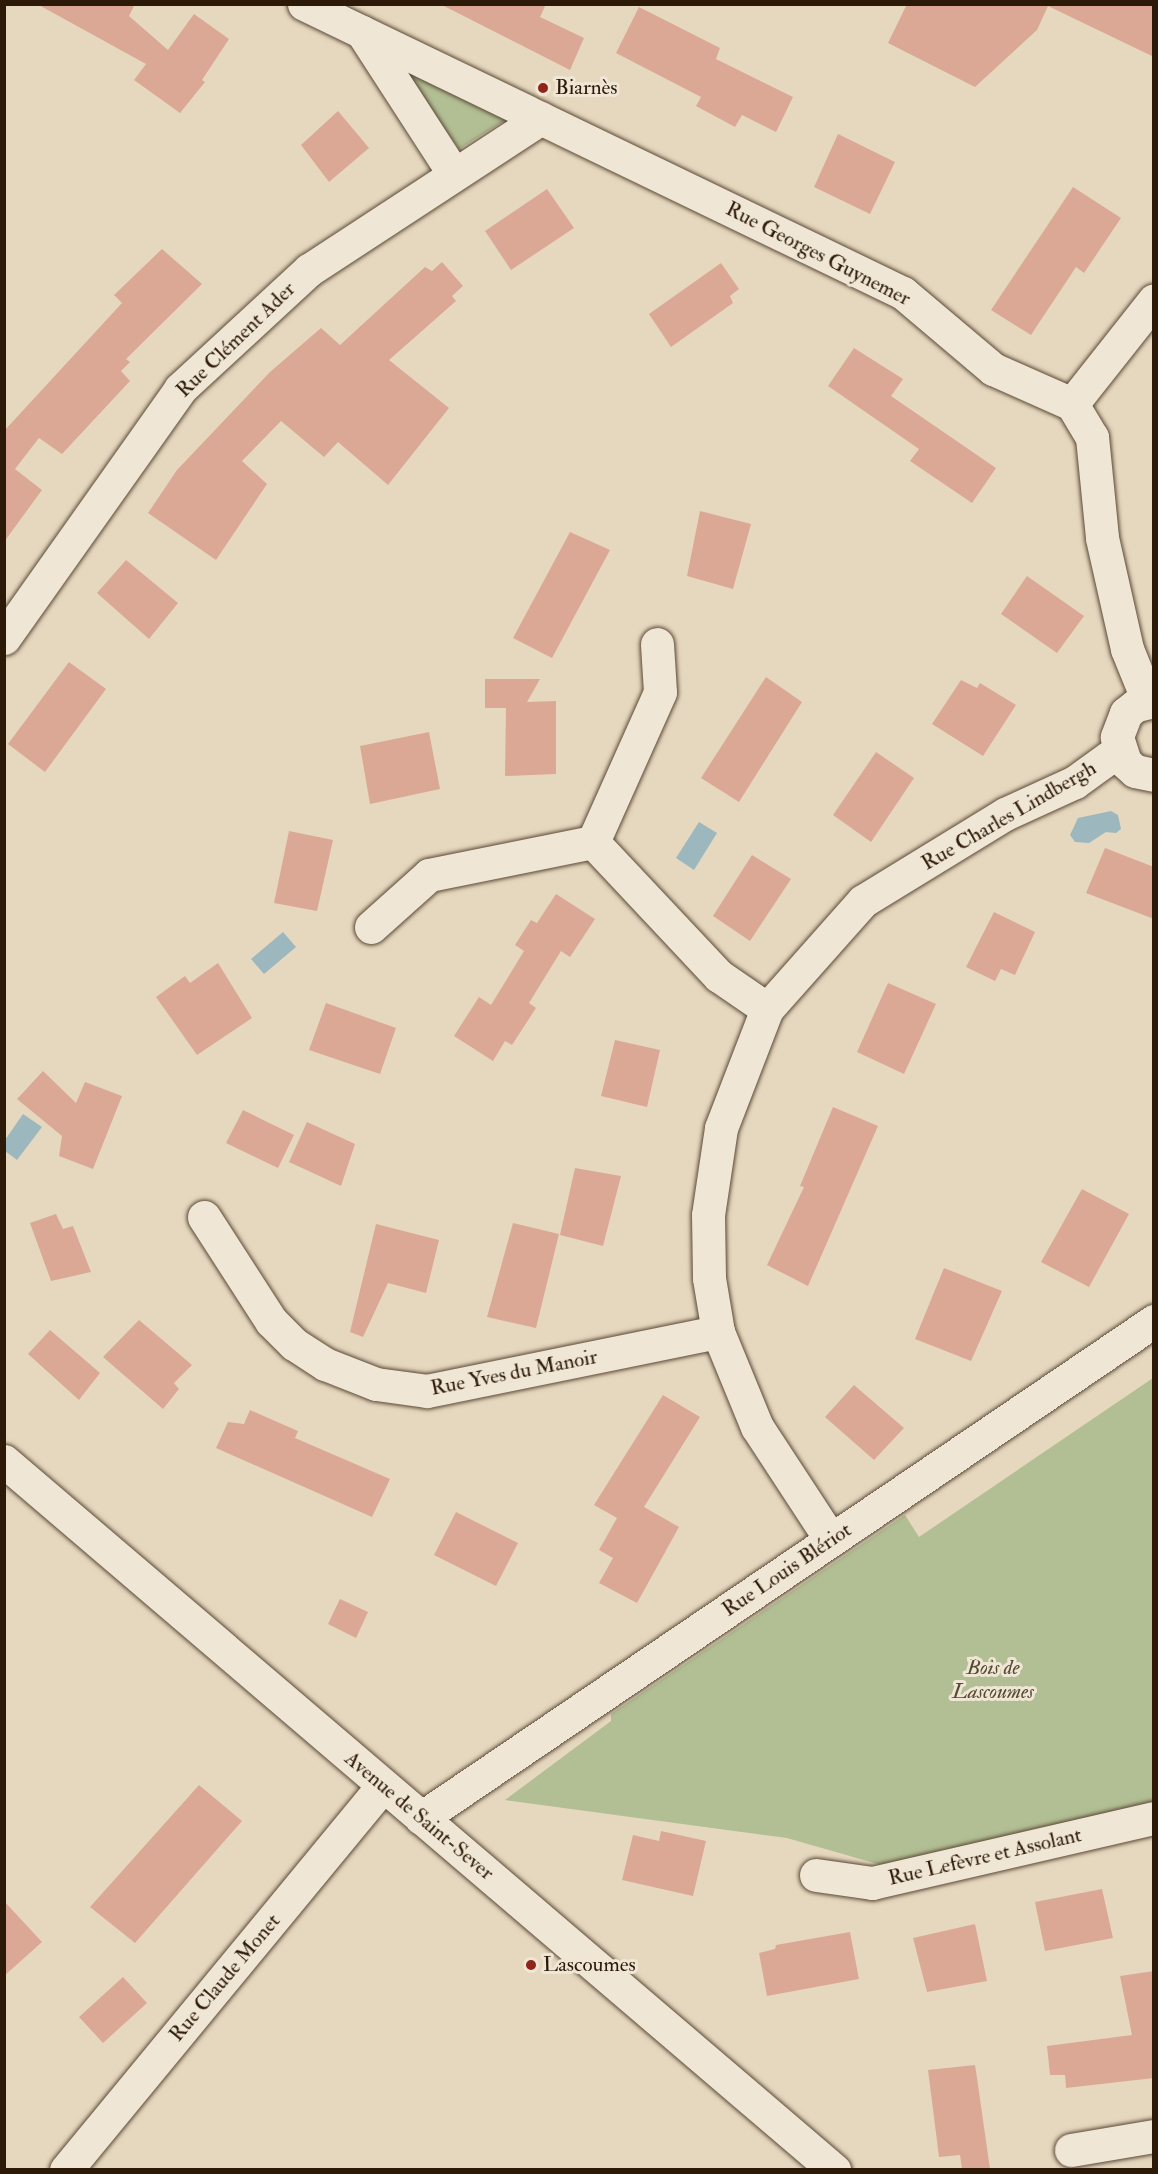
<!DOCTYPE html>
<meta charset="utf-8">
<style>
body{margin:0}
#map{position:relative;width:1158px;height:2174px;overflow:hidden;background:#e6d8bf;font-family:"IM FELL Double Pica",serif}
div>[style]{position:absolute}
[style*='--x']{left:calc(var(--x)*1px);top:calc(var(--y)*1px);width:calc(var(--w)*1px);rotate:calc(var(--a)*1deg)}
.green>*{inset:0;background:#b2bf94}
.water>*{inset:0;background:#9cb7bd}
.building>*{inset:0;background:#dba896}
.roads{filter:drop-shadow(0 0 2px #5b4936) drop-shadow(0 0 2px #5b4936)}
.street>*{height:33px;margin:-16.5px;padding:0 16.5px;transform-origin:16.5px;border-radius:16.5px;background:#efe6d5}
.secondary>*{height:33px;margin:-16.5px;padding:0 16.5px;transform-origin:16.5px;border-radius:16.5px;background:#efe6d5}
.dots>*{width:16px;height:16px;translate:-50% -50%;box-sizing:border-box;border:3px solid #efe6d5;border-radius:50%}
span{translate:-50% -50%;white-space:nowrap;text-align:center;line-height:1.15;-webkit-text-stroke:6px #efe6d5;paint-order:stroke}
.poi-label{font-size:21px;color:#2d1908}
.left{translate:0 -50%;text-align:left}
.street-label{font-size:21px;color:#2d1908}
.park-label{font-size:21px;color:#554b32;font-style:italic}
.frame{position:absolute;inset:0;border:6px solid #2d1908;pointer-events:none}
</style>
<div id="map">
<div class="green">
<div style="clip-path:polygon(399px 68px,505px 114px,505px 120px,459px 149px)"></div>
<div style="clip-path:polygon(1153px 1378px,1153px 1808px,888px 1867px,787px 1838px,505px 1800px,611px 1721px,611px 1714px,905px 1515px,919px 1537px)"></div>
</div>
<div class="water">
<div style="clip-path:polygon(1111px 811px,1118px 815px,1121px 829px,1116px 833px,1106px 832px,1089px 843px,1075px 842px,1070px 835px,1078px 818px)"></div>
<div style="clip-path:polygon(699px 822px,717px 833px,694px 870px,676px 858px)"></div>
<div style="clip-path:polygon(283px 932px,296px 947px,264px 974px,251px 959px)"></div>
<div style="clip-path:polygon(23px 1114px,42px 1127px,17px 1160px,5px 1151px,5px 1140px)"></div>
</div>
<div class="building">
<div style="clip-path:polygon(37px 4px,135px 4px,129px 16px,168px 50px,194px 14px,229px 39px,202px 80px,205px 82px,180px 113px,134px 80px,146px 64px)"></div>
<div style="clip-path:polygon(440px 4px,546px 4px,540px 17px,584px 38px,570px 70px)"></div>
<div style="clip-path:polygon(907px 4px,1154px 4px,1154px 57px,1048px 6px,1037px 30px,975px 87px,888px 43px)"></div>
<div style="clip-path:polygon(639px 7px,720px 48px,716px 59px,793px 97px,776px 132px,742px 115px,735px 127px,696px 106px,701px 97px,616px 53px)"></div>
<div style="clip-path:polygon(338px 111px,369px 148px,329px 182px,301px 145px)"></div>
<div style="clip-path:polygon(838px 134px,895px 162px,870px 214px,814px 187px)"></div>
<div style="clip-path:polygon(1073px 187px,1121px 218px,1084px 273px,1076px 267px,1031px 335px,991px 310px)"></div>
<div style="clip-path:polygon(547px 189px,574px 228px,511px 270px,485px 231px)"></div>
<div style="clip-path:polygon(162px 249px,202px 284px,126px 359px,130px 362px,121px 371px,130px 381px,62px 454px,39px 438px,15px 469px,42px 490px,4px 542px,4px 431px,122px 303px,114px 295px)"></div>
<div style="clip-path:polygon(442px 262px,463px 286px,452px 296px,456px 301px,389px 360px,449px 408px,388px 485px,338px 442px,324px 457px,281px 421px,242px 461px,267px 484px,216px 560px,148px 513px,177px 470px,270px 372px,321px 328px,340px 345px,425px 267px,432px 271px)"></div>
<div style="clip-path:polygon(721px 263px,739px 289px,730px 296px,733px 303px,671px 347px,649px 314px)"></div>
<div style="clip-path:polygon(854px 348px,903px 379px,891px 396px,996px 468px,972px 503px,910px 461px,919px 449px,828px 386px)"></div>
<div style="clip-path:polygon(700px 511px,751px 524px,733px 589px,687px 576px)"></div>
<div style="clip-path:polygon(570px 532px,610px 550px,552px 658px,513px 638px)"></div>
<div style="clip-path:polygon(126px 560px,178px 603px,149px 639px,97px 593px)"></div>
<div style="clip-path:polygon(1027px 576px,1084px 616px,1057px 653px,1001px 614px)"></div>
<div style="clip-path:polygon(69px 662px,106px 689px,45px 772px,8px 744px)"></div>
<div style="clip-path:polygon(766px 677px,802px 702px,739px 802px,701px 778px)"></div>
<div style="clip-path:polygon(485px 679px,540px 679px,527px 702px,556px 701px,556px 774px,505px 776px,506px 708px,485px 708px)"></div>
<div style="clip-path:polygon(961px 680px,977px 688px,980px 683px,1016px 705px,983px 756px,932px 724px)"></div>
<div style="clip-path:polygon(429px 732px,440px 789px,370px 804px,360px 746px)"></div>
<div style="clip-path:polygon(876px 752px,914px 778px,871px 842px,833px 815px)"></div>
<div style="clip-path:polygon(289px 831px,333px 840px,317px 911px,274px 903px)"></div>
<div style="clip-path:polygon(1105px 848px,1154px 867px,1154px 919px,1086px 893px)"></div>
<div style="clip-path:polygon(752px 855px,791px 879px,750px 941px,713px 916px)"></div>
<div style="clip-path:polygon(556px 894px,595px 919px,570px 957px,561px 951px,529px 1003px,536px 1008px,512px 1045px,505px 1041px,493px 1061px,454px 1036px,479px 997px,491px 1005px,524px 951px,515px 945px,531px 920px,537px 923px)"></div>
<div style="clip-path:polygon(994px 912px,1035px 932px,1015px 975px,1001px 969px,995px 981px,966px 967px)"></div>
<div style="clip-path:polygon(218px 963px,252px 1018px,197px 1055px,156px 997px,185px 976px,190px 983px)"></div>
<div style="clip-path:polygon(888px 983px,936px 1004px,904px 1074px,857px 1052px)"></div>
<div style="clip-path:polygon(326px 1003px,396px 1028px,380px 1074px,309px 1050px)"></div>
<div style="clip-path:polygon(615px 1040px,660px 1050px,647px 1107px,601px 1096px)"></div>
<div style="clip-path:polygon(43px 1071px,76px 1103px,85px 1082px,122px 1096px,93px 1169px,59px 1156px,62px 1136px,17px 1099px)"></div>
<div style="clip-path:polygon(833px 1107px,878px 1126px,808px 1286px,767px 1265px,804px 1187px,800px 1186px)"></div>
<div style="clip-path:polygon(243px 1110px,294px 1135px,278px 1168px,226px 1143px)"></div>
<div style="clip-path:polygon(307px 1122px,355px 1144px,341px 1186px,289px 1162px)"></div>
<div style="clip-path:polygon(575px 1168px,621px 1176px,603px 1246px,560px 1235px)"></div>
<div style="clip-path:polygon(1082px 1189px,1129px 1214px,1089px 1287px,1041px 1262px)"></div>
<div style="clip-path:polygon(56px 1214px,63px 1229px,73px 1226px,91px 1272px,51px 1281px,30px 1223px)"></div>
<div style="clip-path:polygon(513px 1223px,559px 1234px,536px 1328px,487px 1317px)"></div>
<div style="clip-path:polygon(376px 1224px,439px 1240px,426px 1293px,388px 1283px,363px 1337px,350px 1332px)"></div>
<div style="clip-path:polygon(944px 1268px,1002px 1291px,971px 1361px,915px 1339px)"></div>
<div style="clip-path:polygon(139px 1320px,192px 1365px,174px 1383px,179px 1389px,163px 1409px,103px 1357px)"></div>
<div style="clip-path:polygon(50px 1330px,100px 1373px,79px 1400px,28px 1354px)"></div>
<div style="clip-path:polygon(854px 1385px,904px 1428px,874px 1460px,825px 1417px)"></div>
<div style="clip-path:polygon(663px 1395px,700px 1417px,644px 1507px,679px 1527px,637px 1603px,599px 1583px,613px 1558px,599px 1550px,617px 1518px,594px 1505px)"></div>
<div style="clip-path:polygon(250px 1410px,298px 1431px,295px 1438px,390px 1479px,372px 1517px,216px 1448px,228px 1422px,244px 1424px)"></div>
<div style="clip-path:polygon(456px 1512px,518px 1543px,496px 1586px,434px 1555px)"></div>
<div style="clip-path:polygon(340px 1599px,368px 1612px,356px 1638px,328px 1624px)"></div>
<div style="clip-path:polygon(199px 1785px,242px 1821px,135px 1943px,90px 1907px)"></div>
<div style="clip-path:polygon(661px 1831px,706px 1841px,693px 1896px,622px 1880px,633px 1835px,659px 1841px)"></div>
<div style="clip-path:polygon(1102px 1889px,1113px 1938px,1045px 1951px,1035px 1902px)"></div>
<div style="clip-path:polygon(4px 1901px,42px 1942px,4px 1976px)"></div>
<div style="clip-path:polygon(975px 1924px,987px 1981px,927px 1992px,913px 1938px)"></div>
<div style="clip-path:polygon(850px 1932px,859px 1979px,767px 1996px,759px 1953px,775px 1949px,776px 1945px)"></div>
<div style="clip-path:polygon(1154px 1971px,1154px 2078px,1066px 2088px,1065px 2075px,1050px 2075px,1047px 2046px,1132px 2035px,1120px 1976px)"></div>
<div style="clip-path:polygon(123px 1977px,147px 2003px,103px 2043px,79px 2017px)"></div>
<div style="clip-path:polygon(975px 2065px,976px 2071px,990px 2169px,962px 2169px,960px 2155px,939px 2157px,928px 2070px)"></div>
</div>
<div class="roads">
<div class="street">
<div style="--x:304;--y:4;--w:665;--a:25.76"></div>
<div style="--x:903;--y:293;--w:118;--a:40.2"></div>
<div style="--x:993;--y:369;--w:86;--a:23.9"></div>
<div style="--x:1072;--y:404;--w:39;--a:59"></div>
<div style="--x:1092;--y:437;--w:101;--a:84.3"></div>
<div style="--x:1102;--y:538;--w:114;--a:77.3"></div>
<div style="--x:1127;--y:649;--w:56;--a:68"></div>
<div style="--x:362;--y:32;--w:169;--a:57.1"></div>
<div style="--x:1072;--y:404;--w:132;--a:-51.7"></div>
<div style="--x:4;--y:638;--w:305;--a:-54.7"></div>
<div style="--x:180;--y:389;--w:176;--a:-42.7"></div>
<div style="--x:309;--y:270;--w:277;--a:-33.2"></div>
<div style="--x:1154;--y:701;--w:18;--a:167"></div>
<div style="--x:1136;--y:705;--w:13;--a:141"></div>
<div style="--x:1126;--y:713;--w:26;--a:111"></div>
<div style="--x:1117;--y:737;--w:26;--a:72"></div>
<div style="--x:1125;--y:762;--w:13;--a:42"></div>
<div style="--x:1135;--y:771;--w:19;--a:12"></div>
<div style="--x:593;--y:842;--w:164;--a:-65.9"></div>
<div style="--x:660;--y:692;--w:48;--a:-93.6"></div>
<div style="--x:371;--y:927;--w:78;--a:-41.9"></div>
<div style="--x:429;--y:875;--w:167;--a:-11.4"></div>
<div style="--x:593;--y:842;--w:184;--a:46.8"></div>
<div style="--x:719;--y:976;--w:58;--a:34.5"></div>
<div style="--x:204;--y:1217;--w:124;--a:57.2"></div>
<div style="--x:271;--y:1321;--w:33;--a:45"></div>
<div style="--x:294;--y:1344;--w:37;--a:33"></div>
<div style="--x:325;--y:1364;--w:55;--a:21.4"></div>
<div style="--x:376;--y:1384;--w:51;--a:7.8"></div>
<div style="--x:427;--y:1391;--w:297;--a:-11.5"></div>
<div style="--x:831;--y:1540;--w:135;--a:-123.2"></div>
<div style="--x:757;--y:1427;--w:103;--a:-112.3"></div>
<div style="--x:718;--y:1332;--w:55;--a:-99.5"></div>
<div style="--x:709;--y:1278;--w:63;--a:-90.9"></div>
<div style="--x:708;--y:1215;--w:88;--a:-81.5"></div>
<div style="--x:721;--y:1128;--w:128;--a:-68.9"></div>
<div style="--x:767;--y:1009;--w:144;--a:-48.4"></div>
<div style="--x:863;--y:901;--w:167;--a:-31.5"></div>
<div style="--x:1005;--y:814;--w:77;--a:-24.6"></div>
<div style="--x:1075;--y:782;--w:54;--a:-36"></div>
<div style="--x:421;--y:1818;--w:886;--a:-34.14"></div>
<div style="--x:816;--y:1875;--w:57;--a:8.1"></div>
<div style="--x:872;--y:1883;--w:289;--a:-13"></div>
<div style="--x:1071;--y:2150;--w:84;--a:-9.6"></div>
<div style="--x:66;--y:2170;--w:498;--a:-50.5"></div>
</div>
<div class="secondary">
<div style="--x:4;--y:1461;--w:1092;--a:40.5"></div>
</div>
</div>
<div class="dots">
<div style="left:543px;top:88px;background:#8f2418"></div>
<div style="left:531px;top:1965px;background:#8f2418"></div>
</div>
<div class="poi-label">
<span class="left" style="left:555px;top:88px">Biarnès</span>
<span class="left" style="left:543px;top:1965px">Lascoumes</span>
</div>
<div class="street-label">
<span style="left:818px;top:254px;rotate:27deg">Rue Georges Guynemer</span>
<span style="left:236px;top:340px;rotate:-44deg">Rue Clément Ader</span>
<span style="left:1009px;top:816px;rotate:-30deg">Rue Charles Lindbergh</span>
<span style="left:514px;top:1373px;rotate:-11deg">Rue Yves du Manoir</span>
<span style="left:787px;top:1570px;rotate:-34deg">Rue Louis Blériot</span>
<span style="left:419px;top:1816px;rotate:40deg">Avenue de Saint-Sever</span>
<span style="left:985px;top:1857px;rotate:-13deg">Rue Lefèvre et Assolant</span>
<span style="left:225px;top:1978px;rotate:-50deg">Rue Claude Monet</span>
</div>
<div class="park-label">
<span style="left:993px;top:1680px">Bois de<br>Lascoumes</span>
</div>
<div class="frame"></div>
</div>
